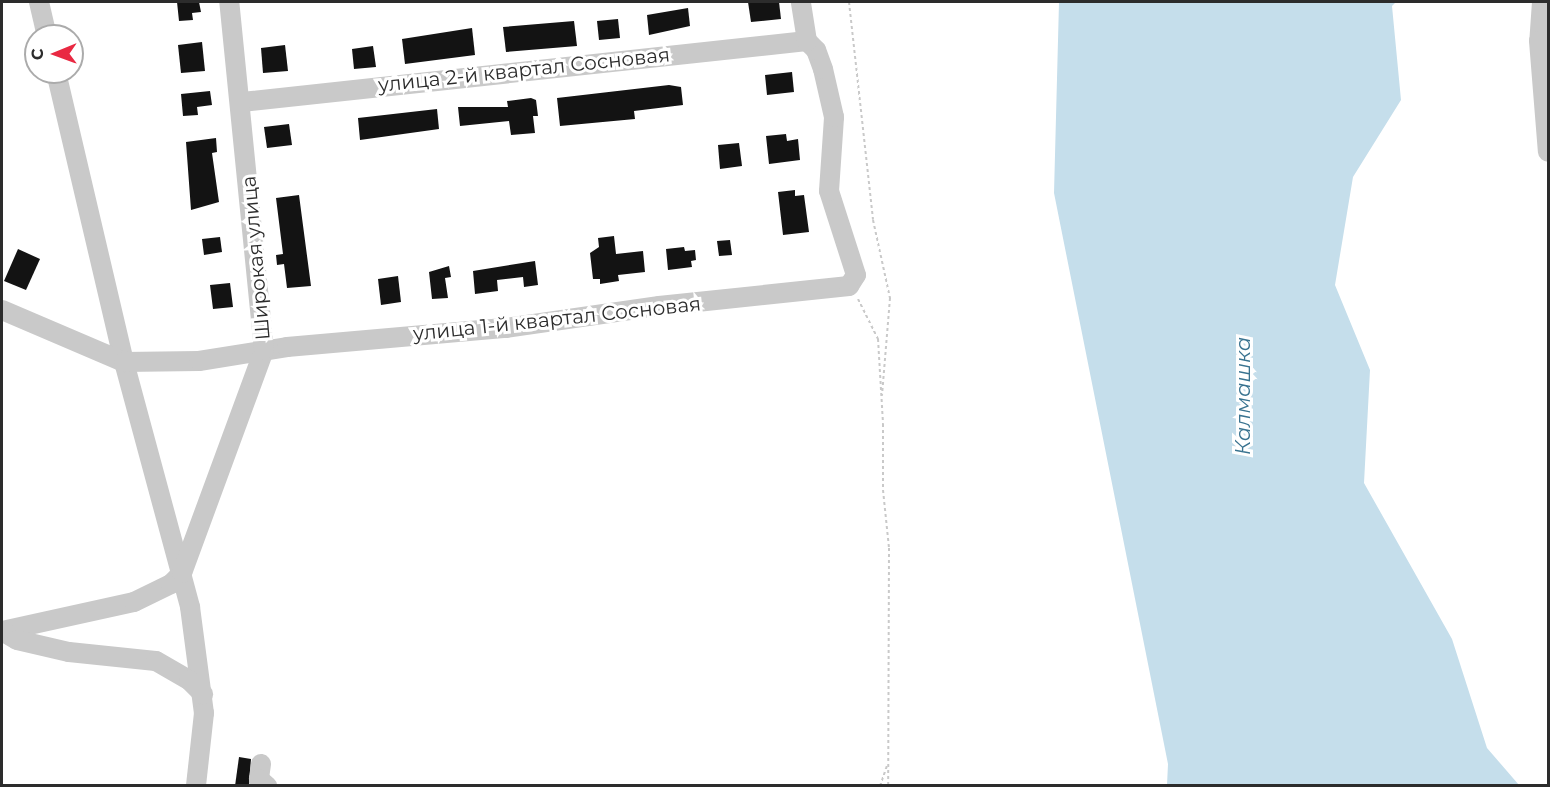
<!DOCTYPE html>
<meta charset="utf-8">
<style>
body{margin:0}
#map{position:relative;width:1550px;height:787px;overflow:hidden;background:#fff;font-family:Montserrat,sans-serif}
div>[style]{position:absolute}
[style*='--x']{left:calc(var(--x)*1px);top:calc(var(--y)*1px);width:calc(var(--w)*1px);rotate:calc(var(--a)*1deg)}
.water>*{inset:0;background:#c5deeb}
.building>*{inset:0;background:#131313}
.path>*{height:2px;margin-top:-1px;transform-origin:0;background:repeating-linear-gradient(90deg,#c9c9c9 0 3px,transparent 0 6px)}
.minor>*{height:20px;margin:-10px;padding:0 10px;transform-origin:10px;border-radius:10px;background:#c9c9c9}
span{translate:-50% -50%;white-space:nowrap;text-align:center;line-height:1.15;-webkit-text-stroke:6px #fff;paint-order:stroke}
.street-label{font-size:20px;color:#2c2c2c}
.water-label{font-size:21px;color:#397390;font-style:italic}
.frame{position:absolute;inset:0;border:3px solid #2c2c2c;pointer-events:none}
.north{position:absolute;left:24px;top:24px;width:60px;height:60px;box-sizing:border-box;background:#fff;border:2px solid #ababab;border-radius:50%;rotate:269deg;font-size:16px;font-weight:700;line-height:24px;text-align:center;color:#2c2c2c}
.north::after{content:'';display:block;margin:auto;width:21px;height:27px;background:#e92942;clip-path:polygon(50% 0,100% 100%,50% 72%,0 100%)}
</style>
<div id="map">
<div class="water">
<div style="clip-path:polygon(1059px 2px,1396px 2px,1392px 6px,1401px 100px,1353px 177px,1335px 285px,1370px 370px,1364px 483px,1452px 639px,1487px 748px,1519px 785px,1167px 785px,1168px 764px,1054px 193px)"></div>
</div>
<div class="building">
<div style="clip-path:polygon(177px 2px,199px 2px,201px 12px,192px 13px,193px 20px,179px 21px)"></div>
<div style="clip-path:polygon(748px 2px,779px 2px,781px 19px,751px 22px)"></div>
<div style="clip-path:polygon(688px 8px,690px 26px,649px 35px,647px 15px)"></div>
<div style="clip-path:polygon(618px 19px,620px 38px,599px 40px,597px 21px)"></div>
<div style="clip-path:polygon(574px 21px,577px 46px,506px 52px,503px 27px)"></div>
<div style="clip-path:polygon(472px 28px,475px 55px,405px 64px,402px 39px)"></div>
<div style="clip-path:polygon(202px 42px,205px 71px,181px 73px,178px 45px)"></div>
<div style="clip-path:polygon(285px 45px,288px 71px,263px 73px,261px 48px)"></div>
<div style="clip-path:polygon(373px 46px,376px 67px,354px 69px,352px 49px)"></div>
<div style="clip-path:polygon(792px 72px,794px 92px,767px 95px,765px 75px)"></div>
<div style="clip-path:polygon(669px 85px,681px 87px,683px 105px,634px 111px,635px 119px,560px 126px,557px 98px)"></div>
<div style="clip-path:polygon(210px 91px,212px 105px,197px 107px,198px 115px,183px 116px,181px 94px)"></div>
<div style="clip-path:polygon(531px 98px,536px 100px,538px 116px,533px 116px,535px 133px,511px 135px,509px 121px,460px 126px,458px 107px,508px 107px,507px 101px)"></div>
<div style="clip-path:polygon(437px 109px,439px 129px,360px 140px,358px 118px)"></div>
<div style="clip-path:polygon(289px 124px,292px 145px,267px 148px,264px 127px)"></div>
<div style="clip-path:polygon(786px 134px,787px 141px,798px 139px,800px 160px,769px 164px,766px 136px)"></div>
<div style="clip-path:polygon(216px 138px,217px 152px,212px 153px,219px 202px,191px 210px,186px 142px)"></div>
<div style="clip-path:polygon(739px 143px,742px 166px,720px 169px,718px 145px)"></div>
<div style="clip-path:polygon(795px 190px,795px 196px,804px 195px,809px 232px,783px 235px,778px 192px)"></div>
<div style="clip-path:polygon(299px 195px,311px 286px,287px 288px,284px 264px,277px 265px,276px 255px,283px 254px,276px 198px)"></div>
<div style="clip-path:polygon(614px 236px,616px 254px,643px 251px,645px 272px,618px 275px,619px 281px,600px 284px,600px 279px,593px 279px,590px 253px,599px 247px,598px 238px)"></div>
<div style="clip-path:polygon(220px 237px,222px 252px,204px 255px,202px 239px)"></div>
<div style="clip-path:polygon(730px 240px,732px 255px,719px 256px,717px 241px)"></div>
<div style="clip-path:polygon(684px 247px,685px 251px,695px 250px,696px 260px,691px 261px,692px 267px,668px 270px,666px 249px)"></div>
<div style="clip-path:polygon(18px 249px,40px 259px,26px 290px,4px 281px)"></div>
<div style="clip-path:polygon(535px 261px,538px 285px,524px 287px,523px 277px,497px 280px,498px 291px,475px 294px,473px 271px)"></div>
<div style="clip-path:polygon(449px 266px,451px 277px,445px 278px,448px 298px,432px 299px,429px 272px)"></div>
<div style="clip-path:polygon(398px 276px,401px 302px,381px 305px,378px 279px)"></div>
<div style="clip-path:polygon(230px 283px,233px 307px,213px 309px,210px 285px)"></div>
<div style="clip-path:polygon(239px 757px,251px 759px,249px 786px,235px 786px)"></div>
</div>
<div class="path">
<div style="--x:849;--y:2;--w:219;--a:83.7"></div>
<div style="--x:873;--y:220;--w:80;--a:77.7"></div>
<div style="--x:890;--y:298;--w:98;--a:94.7"></div>
<div style="--x:858;--y:299;--w:45;--a:63.4"></div>
<div style="--x:878;--y:339;--w:85;--a:86.6"></div>
<div style="--x:883;--y:424;--w:66;--a:90"></div>
<div style="--x:883;--y:490;--w:58;--a:84.1"></div>
<div style="--x:889;--y:548;--w:238;--a:90.2"></div>
<div style="--x:880;--y:786;--w:21;--a:-71"></div>
</div>
<div class="minor">
<div style="--x:39;--y:2;--w:35;--a:77"></div>
<div style="--x:1542;--y:2;--w:39;--a:94"></div>
<div style="--x:1539;--y:41;--w:111;--a:85.4"></div>
<div style="--x:56;--y:72;--w:298;--a:76.8"></div>
<div style="--x:124;--y:362;--w:254;--a:74.9"></div>
<div style="--x:190;--y:607;--w:107;--a:82.5"></div>
<div style="--x:204;--y:713;--w:73;--a:96.3"></div>
<div style="--x:242;--y:102;--w:568;--a:-6.16"></div>
<div style="--x:2;--y:310;--w:133;--a:23.1"></div>
<div style="--x:124;--y:362;--w:75;--a:-0.8"></div>
<div style="--x:199;--y:361;--w:89;--a:-9"></div>
<div style="--x:287;--y:347;--w:220;--a:-5"></div>
<div style="--x:506;--y:328;--w:155;--a:-8.2"></div>
<div style="--x:659;--y:306;--w:191;--a:-6"></div>
<div style="--x:849;--y:286;--w:13;--a:-58"></div>
<div style="--x:856;--y:275;--w:88;--a:-107.8"></div>
<div style="--x:829;--y:191;--w:74;--a:-86.1"></div>
<div style="--x:834;--y:117;--w:49;--a:-102.9"></div>
<div style="--x:823;--y:69;--w:20;--a:-110"></div>
<div style="--x:816;--y:50;--w:13;--a:-135"></div>
<div style="--x:807;--y:41;--w:39;--a:-99"></div>
<div style="--x:2;--y:631;--w:135;--a:-12.4"></div>
<div style="--x:134;--y:602;--w:41;--a:-25.9"></div>
<div style="--x:171;--y:584;--w:16;--a:-45"></div>
<div style="--x:182;--y:573;--w:238;--a:-69.8"></div>
<div style="--x:264;--y:350;--w:350;--a:-95.7"></div>
<div style="--x:2;--y:631;--w:17;--a:31"></div>
<div style="--x:17;--y:640;--w:53;--a:13"></div>
<div style="--x:69;--y:652;--w:87;--a:5.9"></div>
<div style="--x:156;--y:661;--w:38;--a:30"></div>
<div style="--x:189;--y:680;--w:20;--a:45"></div>
<div style="--x:261;--y:764;--w:15;--a:98"></div>
<div style="--x:259;--y:779;--w:11;--a:41"></div>
</div>
<div class="street-label">
<span style="left:524px;top:70px;rotate:-6deg">улица 2-й квартал Сосновая</span>
<span style="left:256px;top:258px;rotate:-95deg">Широкая улица</span>
<span style="left:557px;top:319px;rotate:-6deg">улица 1-й квартал Сосновая</span>
</div>
<div class="water-label">
<span style="left:1243px;top:396px;rotate:-90deg">Калмашка</span>
</div>
<div class="frame"></div>
<div class="north">С</div>
</div>
